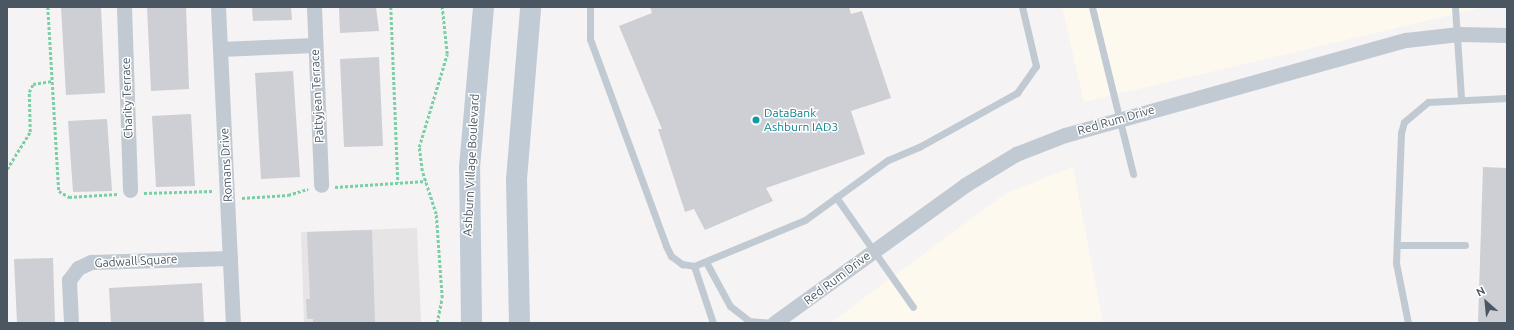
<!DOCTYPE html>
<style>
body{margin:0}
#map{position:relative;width:1514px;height:330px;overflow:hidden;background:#f5f3f3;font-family:Ubuntu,sans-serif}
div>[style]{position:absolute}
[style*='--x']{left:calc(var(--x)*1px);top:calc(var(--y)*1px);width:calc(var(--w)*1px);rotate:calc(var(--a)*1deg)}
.commercial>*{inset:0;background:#fdf9ef}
.education>*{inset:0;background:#e6e4e5}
.building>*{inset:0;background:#cdcfd5}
.path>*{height:2.5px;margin-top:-1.25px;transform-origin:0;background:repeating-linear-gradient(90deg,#7ad0a6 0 3px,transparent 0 5px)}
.service>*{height:7px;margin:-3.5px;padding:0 3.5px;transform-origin:3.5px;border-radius:3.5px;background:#c1cad2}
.minor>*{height:15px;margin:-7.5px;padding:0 7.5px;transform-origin:7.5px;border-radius:7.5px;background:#c1cad2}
.secondary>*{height:21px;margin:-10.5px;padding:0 10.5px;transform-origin:10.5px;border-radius:10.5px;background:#c1cbd6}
.dots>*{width:11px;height:11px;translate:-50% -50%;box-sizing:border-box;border:2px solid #fff;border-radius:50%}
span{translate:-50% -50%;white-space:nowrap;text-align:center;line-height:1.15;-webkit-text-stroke:3px #fff;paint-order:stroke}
.street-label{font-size:12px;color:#4a5661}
.culture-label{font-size:12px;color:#0d838f}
.left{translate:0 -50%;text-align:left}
.frame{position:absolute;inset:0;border:8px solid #4a5661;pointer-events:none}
.north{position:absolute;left:1466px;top:282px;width:40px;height:40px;-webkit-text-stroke:3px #fff;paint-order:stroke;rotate:333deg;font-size:11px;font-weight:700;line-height:16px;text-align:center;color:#4a5661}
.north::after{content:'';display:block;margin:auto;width:14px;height:18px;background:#4a5661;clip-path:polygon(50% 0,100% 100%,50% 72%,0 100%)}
</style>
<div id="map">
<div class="commercial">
<div style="clip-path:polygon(1062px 7px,1485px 7px,1084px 102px)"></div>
<div style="clip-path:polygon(1073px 167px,1103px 323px,830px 323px,1006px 193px)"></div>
</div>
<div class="education">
<div style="clip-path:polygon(417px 228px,421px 323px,304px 323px,301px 232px)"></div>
</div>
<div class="building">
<div style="clip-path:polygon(61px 7px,101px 7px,105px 93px,66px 95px)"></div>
<div style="clip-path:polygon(147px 7px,186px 7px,189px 89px,151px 91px)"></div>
<div style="clip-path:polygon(252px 7px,291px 7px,292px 20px,253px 21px)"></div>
<div style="clip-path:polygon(339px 7px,376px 7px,379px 31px,340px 33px)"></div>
<div style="clip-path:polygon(650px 7px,849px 7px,851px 14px,862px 11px,891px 98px,851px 111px,865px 154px,766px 188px,773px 201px,705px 230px,694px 209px,685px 212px,658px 129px,662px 129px,619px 26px,652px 13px)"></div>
<div style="clip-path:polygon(379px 57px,383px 146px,344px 147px,340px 59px)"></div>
<div style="clip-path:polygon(293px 71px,300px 177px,261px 179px,255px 73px)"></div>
<div style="clip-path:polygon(191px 114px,195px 186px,156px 187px,152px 116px)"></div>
<div style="clip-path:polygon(107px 119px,112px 191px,73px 192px,68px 121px)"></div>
<div style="clip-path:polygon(1483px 167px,1507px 168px,1507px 323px,1478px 323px)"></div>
<div style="clip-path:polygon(372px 230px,375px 323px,313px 323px,313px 319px,307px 319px,306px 299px,310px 299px,307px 232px)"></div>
<div style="clip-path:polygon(53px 258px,55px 323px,17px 323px,14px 259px)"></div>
<div style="clip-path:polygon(202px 283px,204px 322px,111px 323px,109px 288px)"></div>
</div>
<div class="path">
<div style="--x:48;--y:7;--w:184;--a:86.6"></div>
<div style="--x:59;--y:191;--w:12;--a:31"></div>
<div style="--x:69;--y:197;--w:48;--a:-3.6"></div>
<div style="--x:391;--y:7;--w:176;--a:87.7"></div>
<div style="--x:7;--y:169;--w:44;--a:-58.1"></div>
<div style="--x:30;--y:132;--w:40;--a:-91.4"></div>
<div style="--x:29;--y:92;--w:9;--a:-63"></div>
<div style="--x:33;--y:84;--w:20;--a:-9"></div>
<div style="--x:335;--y:187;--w:91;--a:-3.8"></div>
<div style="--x:144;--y:193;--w:69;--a:-1.7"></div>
<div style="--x:242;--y:198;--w:46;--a:-3.7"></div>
<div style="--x:288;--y:195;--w:21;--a:-17"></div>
<div style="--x:437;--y:323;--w:25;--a:-79"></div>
<div style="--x:442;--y:298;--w:84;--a:-94.1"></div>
<div style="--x:436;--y:214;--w:45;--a:-108"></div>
<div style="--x:422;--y:171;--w:24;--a:-97"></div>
<div style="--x:419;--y:147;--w:97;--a:-73.2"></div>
<div style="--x:447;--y:54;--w:47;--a:-96.1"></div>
</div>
<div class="service">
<div style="--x:590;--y:7;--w:32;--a:90"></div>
<div style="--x:590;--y:39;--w:221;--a:69.8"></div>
<div style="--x:666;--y:246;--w:11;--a:63"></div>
<div style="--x:671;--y:256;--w:14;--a:36"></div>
<div style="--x:682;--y:264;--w:12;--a:9"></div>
<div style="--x:694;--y:266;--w:120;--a:-22.5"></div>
<div style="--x:805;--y:220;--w:102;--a:-35.9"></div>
<div style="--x:888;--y:160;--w:34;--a:-23"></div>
<div style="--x:919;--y:147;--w:112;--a:-28.9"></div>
<div style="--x:1017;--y:93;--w:33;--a:-55"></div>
<div style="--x:1036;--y:66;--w:61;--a:-103.3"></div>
<div style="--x:1092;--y:7;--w:172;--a:76.2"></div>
<div style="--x:1455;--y:7;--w:90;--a:86.2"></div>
<div style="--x:836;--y:197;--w:134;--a:55"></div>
<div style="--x:1397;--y:245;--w:68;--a:0"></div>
<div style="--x:706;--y:262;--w:50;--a:61.4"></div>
<div style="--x:730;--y:306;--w:24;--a:38"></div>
<div style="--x:749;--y:321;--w:21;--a:5"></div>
<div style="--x:694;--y:266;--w:60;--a:71.6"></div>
<div style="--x:1408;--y:323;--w:61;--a:-101.3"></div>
<div style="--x:1396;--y:263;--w:130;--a:-87.8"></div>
<div style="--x:1401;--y:133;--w:11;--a:-75"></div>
<div style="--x:1404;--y:122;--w:31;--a:-40"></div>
<div style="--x:1428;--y:102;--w:79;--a:-2.9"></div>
</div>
<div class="minor">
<div style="--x:124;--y:7;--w:183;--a:88.1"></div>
<div style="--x:218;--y:7;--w:316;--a:87.3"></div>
<div style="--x:314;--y:7;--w:178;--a:87.7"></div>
<div style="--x:220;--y:49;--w:95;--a:-2.4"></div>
<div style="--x:71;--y:323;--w:43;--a:-92.7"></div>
<div style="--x:69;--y:280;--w:15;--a:-53"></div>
<div style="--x:78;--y:268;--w:14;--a:-25"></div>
<div style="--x:91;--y:262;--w:139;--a:-1.6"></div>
<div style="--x:774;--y:323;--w:236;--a:-35.8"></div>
<div style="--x:965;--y:185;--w:60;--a:-31.3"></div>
<div style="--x:1016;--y:154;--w:53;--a:-21.2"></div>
<div style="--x:1065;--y:135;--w:354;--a:-15.6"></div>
<div style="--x:1406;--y:40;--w:53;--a:-6.5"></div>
<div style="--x:1459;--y:34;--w:48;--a:1.2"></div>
</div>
<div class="secondary">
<div style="--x:471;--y:323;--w:156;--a:-90.7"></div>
<div style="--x:469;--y:167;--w:161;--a:-85"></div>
<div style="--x:519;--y:323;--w:144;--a:-91.2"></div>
<div style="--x:516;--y:179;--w:173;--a:-85.3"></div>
</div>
<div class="dots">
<div style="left:756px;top:120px;background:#0f9aa8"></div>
</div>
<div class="street-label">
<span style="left:317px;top:96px;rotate:-93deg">Pattyjean Terrace</span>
<span style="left:127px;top:98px;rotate:-92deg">Charity Terrace</span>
<span style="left:1116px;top:120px;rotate:-16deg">Red Rum Drive</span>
<span style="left:226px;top:165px;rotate:-93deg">Romans Drive</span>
<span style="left:471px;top:165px;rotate:-87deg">Ashburn Village Boulevard</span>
<span style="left:136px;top:261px;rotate:-3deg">Gadwall Square</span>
<span style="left:837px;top:278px;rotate:-37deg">Red Rum Drive</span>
</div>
<div class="culture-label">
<span class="left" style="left:764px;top:120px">DataBank<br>Ashburn IAD3</span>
</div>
<div class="frame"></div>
<div class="north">N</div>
</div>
